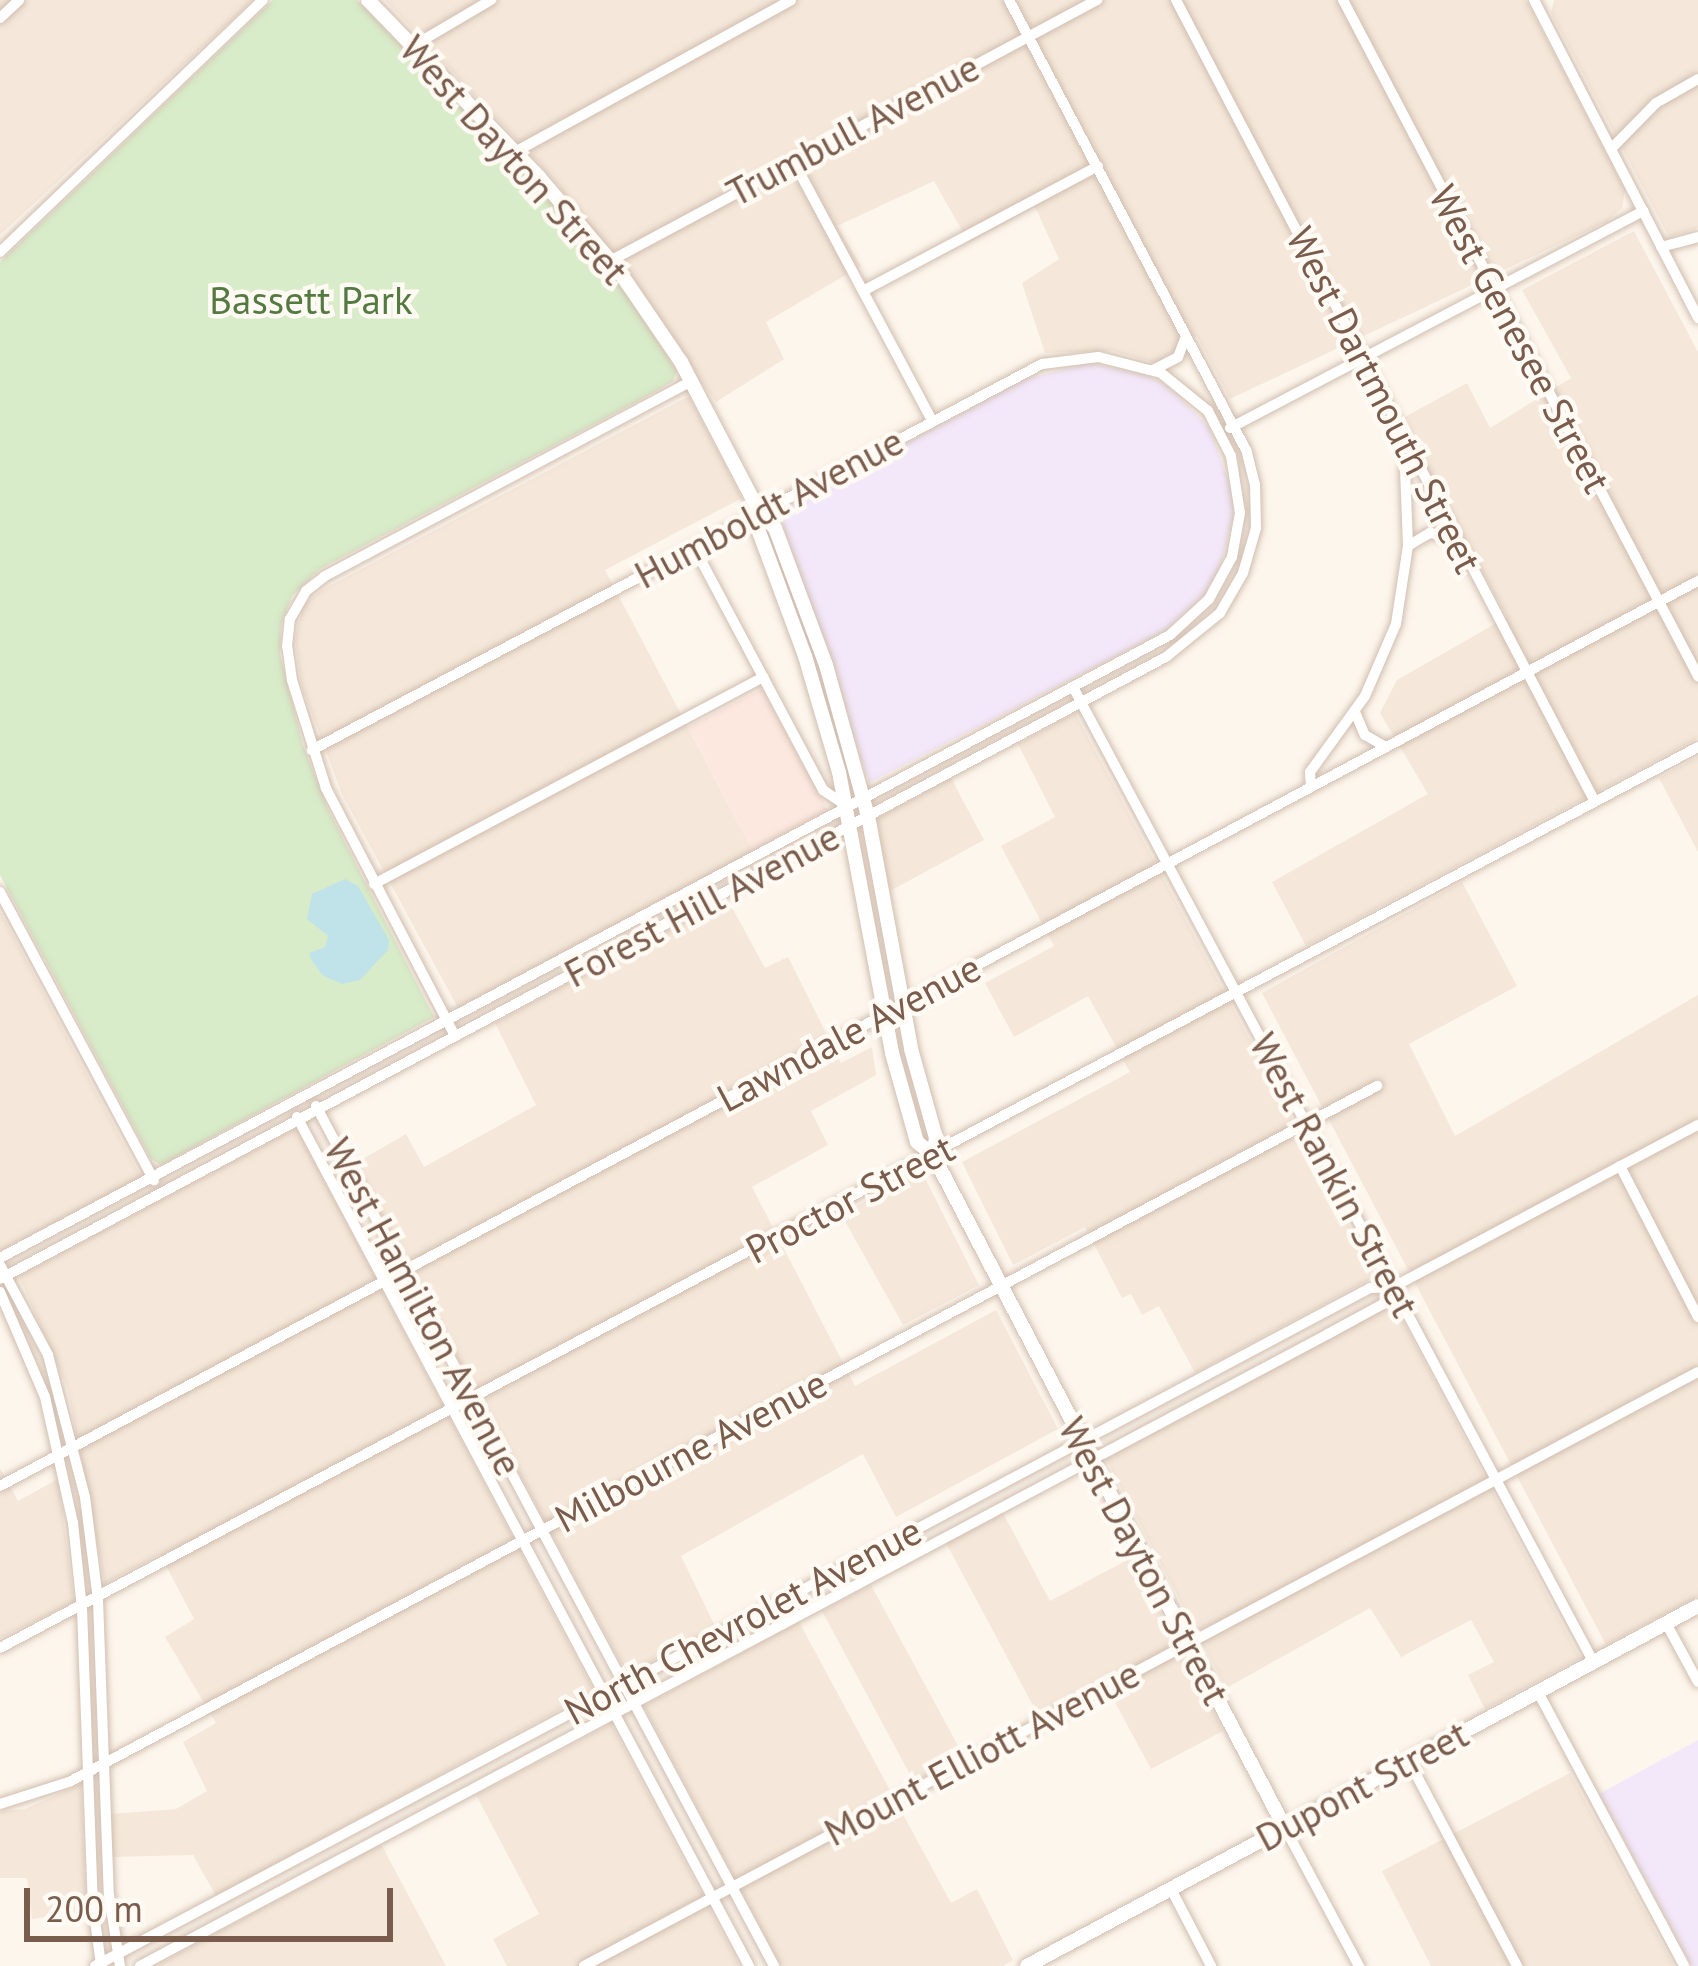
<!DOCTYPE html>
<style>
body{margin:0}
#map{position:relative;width:1698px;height:1966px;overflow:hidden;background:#fdf6ec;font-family:"PT Sans",sans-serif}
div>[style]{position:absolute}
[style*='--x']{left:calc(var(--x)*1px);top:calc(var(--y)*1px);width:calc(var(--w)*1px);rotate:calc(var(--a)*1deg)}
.residential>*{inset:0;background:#f5e8da}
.commercial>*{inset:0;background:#fde8e0}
.education>*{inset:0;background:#f3e8fa}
.green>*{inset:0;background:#d8ecc9}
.water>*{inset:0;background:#bfe3e8}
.roads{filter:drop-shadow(0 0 3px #d1beb0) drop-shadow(0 0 3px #d1beb0)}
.street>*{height:10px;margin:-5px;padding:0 5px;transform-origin:5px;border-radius:5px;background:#fff}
.secondary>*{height:14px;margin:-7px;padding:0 7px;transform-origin:7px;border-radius:7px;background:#fff}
span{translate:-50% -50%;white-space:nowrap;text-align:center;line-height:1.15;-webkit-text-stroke:9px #fffaf3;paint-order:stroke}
.street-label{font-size:39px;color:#7a5c4d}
.park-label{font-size:39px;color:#537a41}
.scale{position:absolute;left:24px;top:1888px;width:369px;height:54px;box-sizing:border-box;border:6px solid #7a5c4d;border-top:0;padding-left:15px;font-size:36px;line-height:42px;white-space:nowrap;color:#7a5c4d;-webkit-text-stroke:9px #fffaf3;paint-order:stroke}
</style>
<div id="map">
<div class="residential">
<div style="clip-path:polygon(0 0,253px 0,0 235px)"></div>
<div style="clip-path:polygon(385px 0,1526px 0,1625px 189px,1622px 208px,1608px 221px,1230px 399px,1197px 336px,1156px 363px,1113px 351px,1045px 353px,1022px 283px,1059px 259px,1035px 207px,969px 243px,934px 181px,837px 226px,861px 266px,766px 322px,784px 359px,716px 402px,555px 181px)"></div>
<div style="clip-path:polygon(1554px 0,1698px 0,1698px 228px,1669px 237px,1551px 13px)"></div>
<div style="clip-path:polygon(1634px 231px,1698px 352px,1698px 738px,1306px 946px,1272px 882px,1428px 794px,1380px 713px,1397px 680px,1507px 617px,1401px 419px,1467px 383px,1490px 428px,1571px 378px,1522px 290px)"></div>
<div style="clip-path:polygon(689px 396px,742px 498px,605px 570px,753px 851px,458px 1008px,342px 794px,301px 684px,295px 639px,303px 606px,320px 591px)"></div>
<div style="clip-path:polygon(1075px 713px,1376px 1276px,1195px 1373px,1159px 1306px,1142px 1315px,1131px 1294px,1122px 1298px,1085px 1227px,1013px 1265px,962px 1162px,1130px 1072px,1088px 996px,1014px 1037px,985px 983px,1054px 946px,1001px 846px,1055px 817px,1018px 744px)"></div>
<div style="clip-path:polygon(1698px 757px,1698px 852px,1659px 778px)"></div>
<div style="clip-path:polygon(951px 778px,984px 840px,890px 891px,876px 819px)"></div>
<div style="clip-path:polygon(1462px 882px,1517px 986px,1409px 1044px,1455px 1136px,1698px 995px,1698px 1596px,1606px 1645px,1262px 993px)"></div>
<div style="clip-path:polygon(727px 898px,765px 968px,788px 957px,841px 1063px,872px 1047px,876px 1075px,811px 1111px,828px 1145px,752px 1187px,855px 1386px,996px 1310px,1058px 1429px,896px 1517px,863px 1454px,681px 1556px,716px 1628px,627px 1674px,354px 1164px,406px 1134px,424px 1167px,536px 1105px,495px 1023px)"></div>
<div style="clip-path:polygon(0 911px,141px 1177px,0 1251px)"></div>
<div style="clip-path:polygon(296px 1128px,594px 1691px,216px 1896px,193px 1855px,112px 1857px,111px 1814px,176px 1809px,207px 1791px,183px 1742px,216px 1723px,165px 1637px,194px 1619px,160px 1554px,105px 1584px,68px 1390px,19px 1276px)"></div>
<div style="clip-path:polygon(922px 1172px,979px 1285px,903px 1325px,841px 1214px)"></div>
<div style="clip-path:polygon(1394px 1304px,1580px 1658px,1485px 1709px,1468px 1675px,1494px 1662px,1471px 1620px,1401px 1657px,1370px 1608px,1226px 1688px,1106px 1459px)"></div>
<div style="clip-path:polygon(0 1468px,18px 1501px,58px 1479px,74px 1602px,0 1638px)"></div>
<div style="clip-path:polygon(1003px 1513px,1050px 1601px,1131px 1558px,1223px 1731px,1151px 1769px,1110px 1693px,1045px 1728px,946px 1543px)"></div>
<div style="clip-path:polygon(871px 1585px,963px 1755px,914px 1782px,822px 1611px)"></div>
<div style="clip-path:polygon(799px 1622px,951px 1903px,977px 1889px,1013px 1960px,1003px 1966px,781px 1966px,644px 1706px)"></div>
<div style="clip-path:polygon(611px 1724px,740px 1966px,507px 1966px,493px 1939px,539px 1914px,476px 1795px)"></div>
<div style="clip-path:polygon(1570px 1773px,1674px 1966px,1431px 1966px,1382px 1871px)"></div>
<div style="clip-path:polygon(81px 1784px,86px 1911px,32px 1919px,27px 1878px,0 1878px,0 1811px,25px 1809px)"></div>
<div style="clip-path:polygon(381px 1844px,446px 1966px,156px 1966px)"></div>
</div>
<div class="commercial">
<div style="clip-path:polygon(762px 689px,828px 810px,753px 851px,688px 727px)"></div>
</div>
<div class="education">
<div style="clip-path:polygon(1089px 363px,1144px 374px,1168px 386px,1209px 427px,1233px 493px,1233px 519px,1220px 568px,1206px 594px,1165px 631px,869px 783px,779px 512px,1022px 380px)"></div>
<div style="clip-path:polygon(1698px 1740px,1698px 1966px,1692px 1966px,1599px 1794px)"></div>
</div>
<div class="green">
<div style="clip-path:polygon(273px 0,357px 0,561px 211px,625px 292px,677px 371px,673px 381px,653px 393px,320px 569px,292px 596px,281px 625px,280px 655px,303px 745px,328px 809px,434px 1017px,161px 1165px,151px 1159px,0 875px,0 262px)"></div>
</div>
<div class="water">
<div style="clip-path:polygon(345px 879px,358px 886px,389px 940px,388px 950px,360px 980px,342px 984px,322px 975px,311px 959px,309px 953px,325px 947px,328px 936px,307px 919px,312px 894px)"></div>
</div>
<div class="roads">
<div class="street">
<div style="--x:1176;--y:0;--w:903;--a:62.41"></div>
<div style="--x:1343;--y:0;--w:764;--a:62.29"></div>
<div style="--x:1534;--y:0;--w:358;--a:62.7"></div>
<div style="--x:0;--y:18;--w:26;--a:-43"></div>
<div style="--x:413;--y:46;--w:91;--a:-30.5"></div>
<div style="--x:1611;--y:149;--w:64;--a:-45.6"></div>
<div style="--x:1656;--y:103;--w:48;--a:-29.7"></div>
<div style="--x:515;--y:152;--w:315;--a:-28.8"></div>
<div style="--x:794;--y:162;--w:293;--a:61.9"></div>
<div style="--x:1661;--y:247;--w:38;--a:-15"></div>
<div style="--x:0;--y:252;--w:364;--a:-43.8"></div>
<div style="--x:610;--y:261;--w:553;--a:-28.19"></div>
<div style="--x:863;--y:291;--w:266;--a:-28"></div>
<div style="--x:1153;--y:370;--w:28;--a:-27"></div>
<div style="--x:1178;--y:357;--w:22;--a:-69"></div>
<div style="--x:1230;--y:428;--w:467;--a:-27.7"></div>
<div style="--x:1408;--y:546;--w:26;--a:-31"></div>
<div style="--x:1430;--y:533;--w:23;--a:10"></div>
<div style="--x:695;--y:549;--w:273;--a:62"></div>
<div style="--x:823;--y:790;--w:29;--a:34"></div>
<div style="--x:1073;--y:687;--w:1106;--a:61.91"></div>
<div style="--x:1355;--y:712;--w:25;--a:67"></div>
<div style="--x:1365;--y:735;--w:24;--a:30"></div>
<div style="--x:1311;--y:787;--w:15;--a:-94"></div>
<div style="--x:1310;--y:772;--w:94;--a:-54.1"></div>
<div style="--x:1365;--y:696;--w:78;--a:-66.7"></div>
<div style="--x:1396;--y:624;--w:79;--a:-81.3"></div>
<div style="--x:1408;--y:546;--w:78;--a:-92.2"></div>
<div style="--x:1405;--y:468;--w:13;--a:-45"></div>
<div style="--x:374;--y:884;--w:441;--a:-28"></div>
<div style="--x:0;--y:892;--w:327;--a:61.9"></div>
<div style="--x:455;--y:1036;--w:280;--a:-117.5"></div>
<div style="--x:326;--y:788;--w:113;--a:-107.5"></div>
<div style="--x:292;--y:680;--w:34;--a:-98"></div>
<div style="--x:287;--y:646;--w:27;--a:-84"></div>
<div style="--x:290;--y:619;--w:32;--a:-60"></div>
<div style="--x:306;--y:591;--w:24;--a:-38"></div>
<div style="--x:325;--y:576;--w:416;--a:-28"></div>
<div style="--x:316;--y:1106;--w:974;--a:61.96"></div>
<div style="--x:297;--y:1117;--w:962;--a:61.97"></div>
<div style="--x:1620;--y:1166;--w:170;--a:62.7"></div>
<div style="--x:0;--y:1258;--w:1326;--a:-28.03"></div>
<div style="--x:1170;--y:635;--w:53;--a:-42.7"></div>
<div style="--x:1209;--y:599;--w:48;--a:-61.3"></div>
<div style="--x:1232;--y:557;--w:45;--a:-79.7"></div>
<div style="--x:1240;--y:513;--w:58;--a:-99"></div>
<div style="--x:1231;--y:456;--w:51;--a:-117.1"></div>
<div style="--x:1208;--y:411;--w:60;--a:-141"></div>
<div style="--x:1161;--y:373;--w:65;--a:-165.7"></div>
<div style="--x:1098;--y:357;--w:56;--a:172.9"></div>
<div style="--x:1042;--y:364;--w:826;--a:152.13"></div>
<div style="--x:0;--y:1265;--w:102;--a:61.9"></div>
<div style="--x:48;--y:1355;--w:147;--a:75.4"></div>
<div style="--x:85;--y:1497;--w:104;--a:82.8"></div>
<div style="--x:98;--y:1600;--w:295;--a:87.9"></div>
<div style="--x:109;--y:1895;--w:72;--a:81.2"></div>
<div style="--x:0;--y:1279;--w:1322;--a:-28.08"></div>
<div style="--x:1166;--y:657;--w:70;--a:-39.2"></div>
<div style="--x:1220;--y:613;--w:46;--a:-60.1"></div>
<div style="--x:1243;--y:573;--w:47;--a:-73.9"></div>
<div style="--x:1256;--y:528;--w:43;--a:-91.3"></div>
<div style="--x:1255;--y:485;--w:36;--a:-104"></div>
<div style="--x:1246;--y:450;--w:509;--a:-117.77"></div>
<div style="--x:0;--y:1292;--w:114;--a:66.8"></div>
<div style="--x:45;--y:1397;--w:129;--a:77.5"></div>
<div style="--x:73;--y:1523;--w:85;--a:84"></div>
<div style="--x:82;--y:1608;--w:297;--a:87.9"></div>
<div style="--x:93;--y:1905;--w:61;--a:82.4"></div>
<div style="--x:0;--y:1486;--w:1924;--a:-28.06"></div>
<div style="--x:1666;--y:1623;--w:67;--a:61.5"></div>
<div style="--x:0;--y:1648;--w:1922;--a:-27.95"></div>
<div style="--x:1538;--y:1692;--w:310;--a:61.9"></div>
<div style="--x:1409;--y:1761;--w:232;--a:62.2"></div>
<div style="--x:0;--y:1804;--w:72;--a:-17.7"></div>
<div style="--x:69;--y:1782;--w:1482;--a:-28.02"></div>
<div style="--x:1285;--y:1828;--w:157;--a:61.8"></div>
<div style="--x:1171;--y:1889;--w:87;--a:62.5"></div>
<div style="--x:95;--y:1966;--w:1444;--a:-28"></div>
<div style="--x:1370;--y:1288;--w:23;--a:-2"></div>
<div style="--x:140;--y:1966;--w:1346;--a:-28.01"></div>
<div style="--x:1328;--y:1334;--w:63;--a:-28.6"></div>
<div style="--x:1383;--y:1304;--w:20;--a:-60"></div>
<div style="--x:1393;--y:1287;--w:345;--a:-28"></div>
<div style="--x:584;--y:1966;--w:1262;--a:-28.07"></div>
</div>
<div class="secondary">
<div style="--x:368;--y:0;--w:246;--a:46"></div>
<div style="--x:539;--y:177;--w:123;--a:49.6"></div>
<div style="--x:619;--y:271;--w:110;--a:55.7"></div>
<div style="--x:681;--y:362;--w:170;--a:62.4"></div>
<div style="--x:760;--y:513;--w:21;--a:45"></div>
<div style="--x:775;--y:528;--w:146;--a:69.6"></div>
<div style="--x:826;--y:665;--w:157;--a:74.5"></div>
<div style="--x:868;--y:816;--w:237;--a:79.5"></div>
<div style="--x:911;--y:1049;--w:92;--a:74.3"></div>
<div style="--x:936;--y:1138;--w:17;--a:100"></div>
<div style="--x:760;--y:513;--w:16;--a:97"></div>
<div style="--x:758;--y:529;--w:135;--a:69.7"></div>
<div style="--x:805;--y:656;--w:121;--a:73.7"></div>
<div style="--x:839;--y:772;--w:286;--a:79.3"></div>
<div style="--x:892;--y:1053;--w:92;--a:74.3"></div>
<div style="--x:917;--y:1142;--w:21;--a:39"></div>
<div style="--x:933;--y:1155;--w:759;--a:62.39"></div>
<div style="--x:1027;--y:1966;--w:761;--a:-28.21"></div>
</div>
</div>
<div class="street-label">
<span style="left:853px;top:130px;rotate:-28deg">Trumbull Avenue</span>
<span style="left:514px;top:160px;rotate:48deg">West Dayton Street</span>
<span style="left:1520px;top:339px;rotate:62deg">West Genesee Street</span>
<span style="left:1384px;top:400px;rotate:63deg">West Dartmouth Street</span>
<span style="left:769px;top:508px;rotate:-28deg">Humboldt Avenue</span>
<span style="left:702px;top:905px;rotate:-28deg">Forest Hill Avenue</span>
<span style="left:849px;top:1033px;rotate:-28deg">Lawndale Avenue</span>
<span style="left:1334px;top:1175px;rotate:62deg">West Rankin Street</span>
<span style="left:850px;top:1199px;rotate:-28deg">Proctor Street</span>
<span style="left:423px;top:1307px;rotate:62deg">West Hamilton Avenue</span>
<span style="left:691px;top:1451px;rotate:-28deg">Milbourne Avenue</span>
<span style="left:1144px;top:1561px;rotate:62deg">West Dayton Street</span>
<span style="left:743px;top:1621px;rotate:-28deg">North Chevrolet Avenue</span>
<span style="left:982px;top:1753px;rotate:-28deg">Mount Elliott Avenue</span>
<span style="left:1362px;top:1786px;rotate:-28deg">Dupont Street</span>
</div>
<div class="park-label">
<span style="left:311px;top:300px">Bassett Park</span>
</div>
<div class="scale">200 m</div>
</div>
